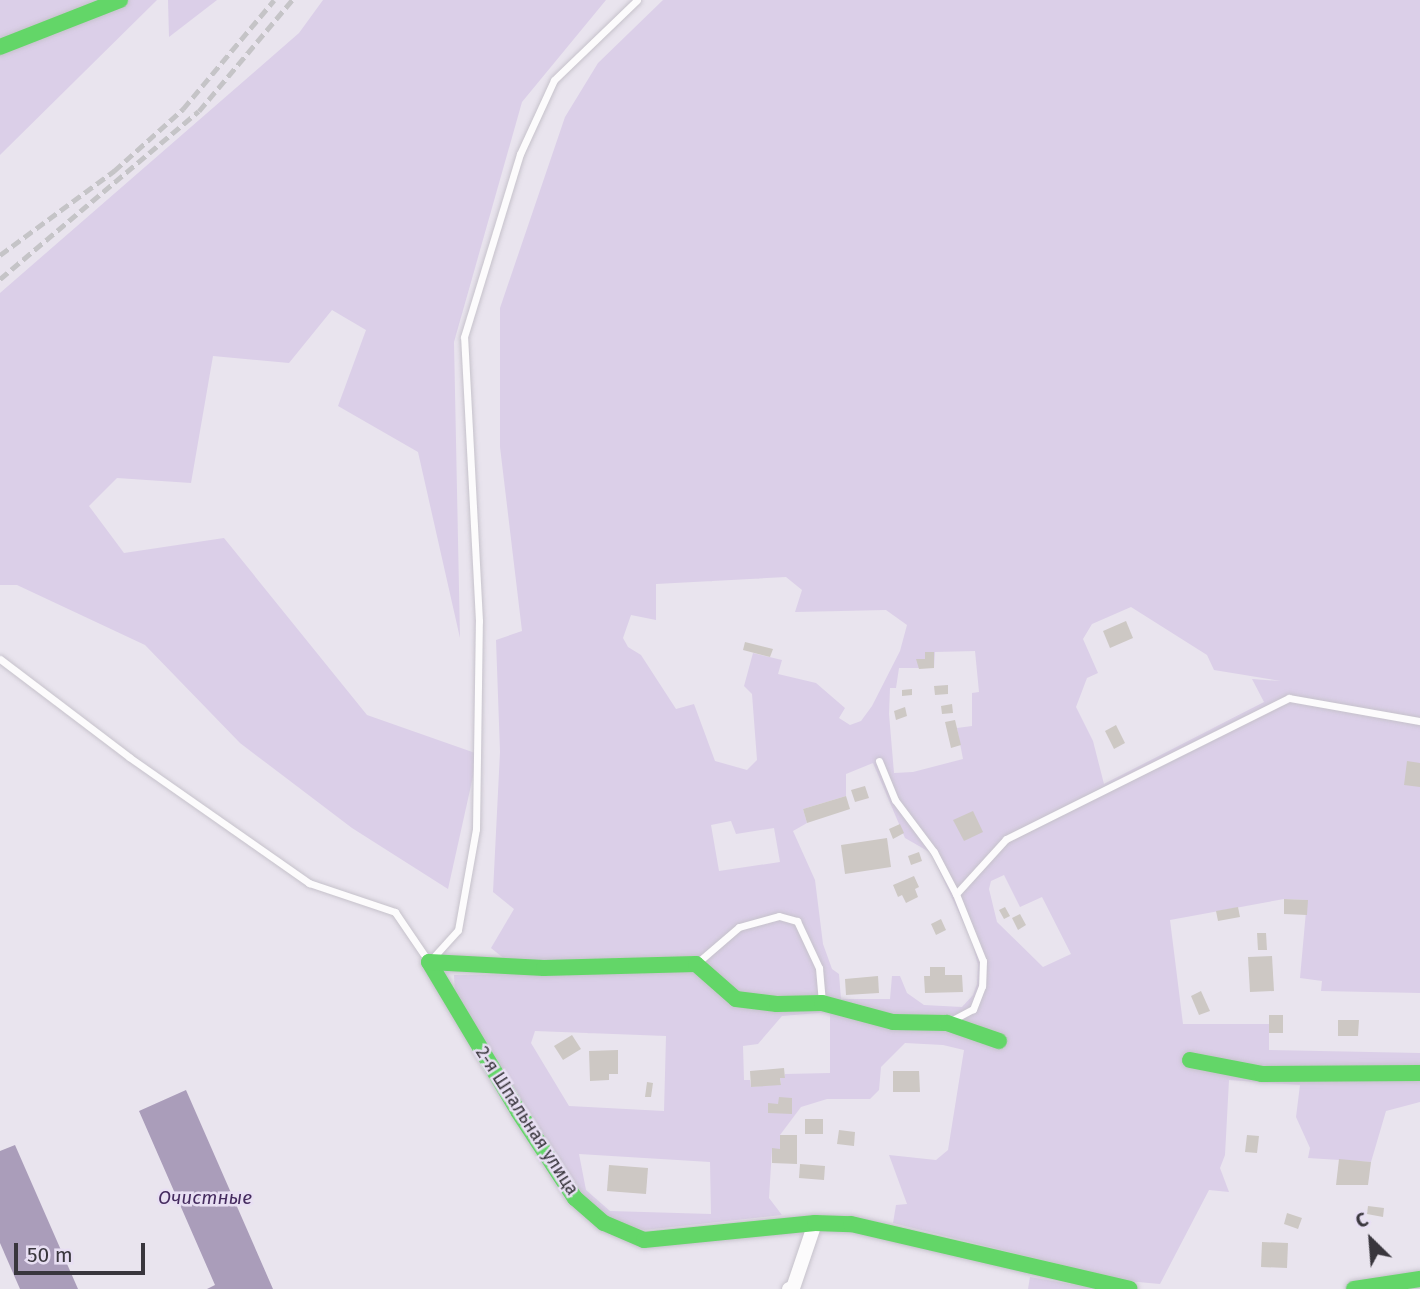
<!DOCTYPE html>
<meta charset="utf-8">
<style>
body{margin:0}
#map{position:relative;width:1420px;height:1289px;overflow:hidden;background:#e9e4ee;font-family:"Fira Sans",sans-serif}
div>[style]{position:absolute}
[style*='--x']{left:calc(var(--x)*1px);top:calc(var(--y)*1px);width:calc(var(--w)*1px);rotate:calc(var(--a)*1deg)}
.green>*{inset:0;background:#dbcfe8}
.water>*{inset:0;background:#aa9dba}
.building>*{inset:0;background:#cdc8c4}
.roads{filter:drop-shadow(0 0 2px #c6c2cb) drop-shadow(0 0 2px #c6c2cb)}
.lane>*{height:7px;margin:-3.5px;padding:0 3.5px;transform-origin:3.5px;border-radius:3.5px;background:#fcfbfc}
.street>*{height:14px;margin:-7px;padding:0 7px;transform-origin:7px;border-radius:7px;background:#fcfbfc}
.fast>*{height:16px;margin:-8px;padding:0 8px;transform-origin:8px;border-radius:8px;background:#63d668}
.rail>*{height:5px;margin-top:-2.5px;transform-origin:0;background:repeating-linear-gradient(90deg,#c5c4c7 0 10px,transparent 0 15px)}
span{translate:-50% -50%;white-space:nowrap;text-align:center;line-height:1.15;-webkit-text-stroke:5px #e8dff3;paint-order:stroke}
.street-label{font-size:18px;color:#39363d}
.water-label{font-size:19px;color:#452b5f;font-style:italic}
.north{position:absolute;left:1336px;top:1205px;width:70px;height:70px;-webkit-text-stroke:5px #e8dff3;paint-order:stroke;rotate:335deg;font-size:19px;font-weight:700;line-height:28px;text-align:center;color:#39363d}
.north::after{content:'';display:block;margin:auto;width:24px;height:32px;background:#39363d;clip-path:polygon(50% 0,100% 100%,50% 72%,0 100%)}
.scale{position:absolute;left:14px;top:1243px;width:131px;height:32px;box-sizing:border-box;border:4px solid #39363d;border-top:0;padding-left:9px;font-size:21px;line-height:24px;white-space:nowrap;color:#39363d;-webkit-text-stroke:5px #e8dff3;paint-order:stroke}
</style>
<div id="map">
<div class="green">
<div style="clip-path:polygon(0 0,157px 0,0 155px)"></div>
<div style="clip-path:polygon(168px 0,217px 0,169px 37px)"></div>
<div style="clip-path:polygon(323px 0,606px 0,522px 102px,454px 342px,460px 638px,418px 452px,338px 406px,366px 330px,332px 310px,289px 363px,213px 356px,191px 483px,117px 478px,89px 506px,124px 553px,224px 538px,367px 715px,478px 754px,448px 889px,352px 828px,240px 743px,145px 645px,17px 585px,0 585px,0 293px,299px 33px)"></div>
<div style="clip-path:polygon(evenodd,663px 0,1420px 0,1420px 993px,1321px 991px,1322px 981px,1300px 978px,1307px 900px,1284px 899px,1170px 920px,1183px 1024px,1269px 1024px,1269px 1050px,1420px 1053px,1420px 1102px,1386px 1111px,1371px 1162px,1308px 1158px,1310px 1148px,1296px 1117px,1300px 1085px,1229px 1080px,1225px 1155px,1220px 1168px,1229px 1192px,1209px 1190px,1160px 1284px,1127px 1281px,893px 1223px,896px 1205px,907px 1204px,889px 1155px,936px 1160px,948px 1150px,964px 1050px,943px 1045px,905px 1043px,881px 1067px,879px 1090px,870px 1099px,827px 1099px,801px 1107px,780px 1135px,780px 1149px,772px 1149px,769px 1198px,782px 1215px,644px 1230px,608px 1219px,581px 1194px,455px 997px,454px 975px,523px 974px,491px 948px,514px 909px,493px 892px,500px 752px,496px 640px,522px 631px,500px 447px,500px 308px,565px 117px,598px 63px,663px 0,786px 577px,802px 590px,795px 612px,886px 610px,907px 625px,900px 651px,872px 706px,861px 721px,850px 725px,839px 718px,845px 708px,816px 683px,778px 674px,782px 660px,753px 653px,744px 686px,752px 694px,757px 760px,747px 770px,715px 761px,694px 704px,676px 709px,641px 655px,628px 647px,623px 638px,631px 615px,656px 620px,656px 584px,786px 577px,663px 0,1131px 607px,1207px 655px,1214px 670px,1281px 681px,1252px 679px,1264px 702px,1104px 784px,1093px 741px,1076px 707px,1087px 678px,1098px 673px,1083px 639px,1092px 624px,1131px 607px,663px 0,975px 651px,979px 692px,972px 693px,972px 726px,957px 728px,963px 759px,913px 772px,894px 773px,889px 714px,890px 688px,896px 688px,899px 668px,934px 668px,935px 652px,975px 651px,663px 0,873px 763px,905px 838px,931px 853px,971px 939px,978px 965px,977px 984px,973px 995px,962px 1007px,924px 1005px,907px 993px,900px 976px,892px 976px,890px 999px,841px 999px,839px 974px,832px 969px,823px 944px,815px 880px,793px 831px,807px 823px,803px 809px,846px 796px,846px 774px,873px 763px,663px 0,731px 821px,736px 834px,774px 828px,780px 862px,719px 871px,711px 825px,731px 821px,663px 0,1004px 875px,1020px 907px,1042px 897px,1071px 954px,1043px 967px,997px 922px,989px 889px,991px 881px,1004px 875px,663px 0,830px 1012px,830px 1073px,785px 1074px,785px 1078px,780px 1078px,781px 1084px,751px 1087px,750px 1080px,744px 1080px,743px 1046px,758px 1044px,782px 1016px,830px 1012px,663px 0,535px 1031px,666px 1036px,664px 1111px,569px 1106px,531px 1043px,535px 1031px,663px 0,579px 1154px,710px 1162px,711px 1214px,610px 1211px,586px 1190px,579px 1154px)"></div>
<div style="clip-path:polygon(1030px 1277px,1099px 1289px,1028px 1289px)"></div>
</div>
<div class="water">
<div style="clip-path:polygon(186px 1090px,273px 1289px,207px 1289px,215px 1285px,139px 1111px)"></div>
<div style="clip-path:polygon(15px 1145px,78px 1289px,20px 1289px,0 1243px,0 1151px)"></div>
</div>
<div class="building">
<div style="clip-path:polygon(1126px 621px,1133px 638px,1110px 648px,1103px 631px)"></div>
<div style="clip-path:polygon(745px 642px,773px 649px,770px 657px,743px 650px)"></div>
<div style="clip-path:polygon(925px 652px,934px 652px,934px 668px,919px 669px,916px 659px,925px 659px)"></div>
<div style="clip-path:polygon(948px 685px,948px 694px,935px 695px,934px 686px)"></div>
<div style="clip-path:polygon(912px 689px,912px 695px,902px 696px,902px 690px)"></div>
<div style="clip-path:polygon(952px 704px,953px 713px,942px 714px,941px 706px)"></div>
<div style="clip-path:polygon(905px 707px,907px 716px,896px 720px,894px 711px)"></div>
<div style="clip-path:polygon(955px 720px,961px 745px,951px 748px,945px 722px)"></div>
<div style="clip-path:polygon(1116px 725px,1125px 743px,1114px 749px,1105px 731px)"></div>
<div style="clip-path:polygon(1407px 761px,1420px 763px,1420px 787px,1404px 785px)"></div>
<div style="clip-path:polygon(865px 786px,869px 798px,855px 802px,851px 790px)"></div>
<div style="clip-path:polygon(846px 796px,850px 809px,807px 823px,803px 809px)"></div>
<div style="clip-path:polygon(973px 811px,983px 832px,964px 841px,953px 820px)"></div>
<div style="clip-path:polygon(900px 824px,904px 833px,893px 839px,889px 829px)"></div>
<div style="clip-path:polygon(887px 838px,891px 867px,845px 874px,841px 845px)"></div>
<div style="clip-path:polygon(919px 852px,922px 861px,911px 865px,908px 856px)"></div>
<div style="clip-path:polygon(914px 876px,919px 887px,915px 889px,918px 897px,906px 903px,902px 895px,898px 897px,893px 885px)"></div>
<div style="clip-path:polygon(1284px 899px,1308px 900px,1307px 915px,1284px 914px)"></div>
<div style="clip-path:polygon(1005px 907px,1010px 916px,1004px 919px,999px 910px)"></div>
<div style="clip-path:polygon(1238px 907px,1240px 917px,1218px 921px,1216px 911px)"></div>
<div style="clip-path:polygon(1020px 914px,1026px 925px,1018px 930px,1012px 918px)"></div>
<div style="clip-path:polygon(941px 919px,946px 930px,936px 935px,931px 924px)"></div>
<div style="clip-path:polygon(1257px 933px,1266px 933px,1267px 950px,1258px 950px)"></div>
<div style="clip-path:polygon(1272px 956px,1274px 991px,1250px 992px,1248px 957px)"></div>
<div style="clip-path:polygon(930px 967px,945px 967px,945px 975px,962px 975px,963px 992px,925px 993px,924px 976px,930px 976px)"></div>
<div style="clip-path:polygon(878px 976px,879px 993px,846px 995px,845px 979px)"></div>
<div style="clip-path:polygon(1201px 991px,1210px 1011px,1199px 1015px,1191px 996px)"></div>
<div style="clip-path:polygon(1269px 1015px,1283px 1015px,1283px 1033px,1269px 1033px)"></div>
<div style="clip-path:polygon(1338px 1020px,1359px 1020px,1358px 1036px,1338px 1036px)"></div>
<div style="clip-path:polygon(572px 1035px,581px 1049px,563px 1060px,554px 1046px)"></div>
<div style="clip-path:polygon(618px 1050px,618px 1074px,609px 1074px,609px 1080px,590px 1081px,589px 1051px)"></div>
<div style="clip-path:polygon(784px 1068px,785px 1078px,780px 1078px,781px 1085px,751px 1087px,750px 1071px)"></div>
<div style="clip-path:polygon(893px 1071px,919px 1071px,920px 1092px,893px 1092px)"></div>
<div style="clip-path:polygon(647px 1082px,653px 1083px,651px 1097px,645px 1097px)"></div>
<div style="clip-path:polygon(779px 1097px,792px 1098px,792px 1114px,768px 1113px,768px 1103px,778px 1104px)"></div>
<div style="clip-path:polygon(805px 1119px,823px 1119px,823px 1134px,805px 1134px)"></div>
<div style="clip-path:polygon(839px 1130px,855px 1132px,854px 1146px,837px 1144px)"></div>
<div style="clip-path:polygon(780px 1135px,797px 1135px,797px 1164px,772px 1163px,772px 1148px,780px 1149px)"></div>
<div style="clip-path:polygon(1247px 1135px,1259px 1136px,1257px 1153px,1245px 1152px)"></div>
<div style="clip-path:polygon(1339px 1159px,1371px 1162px,1368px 1185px,1336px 1185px)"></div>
<div style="clip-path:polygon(800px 1164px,825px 1166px,824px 1180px,799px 1178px)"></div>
<div style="clip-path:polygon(609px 1165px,648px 1168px,646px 1194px,607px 1191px)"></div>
<div style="clip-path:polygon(1368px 1206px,1384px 1208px,1383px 1217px,1367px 1214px)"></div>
<div style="clip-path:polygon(1287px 1213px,1302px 1218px,1298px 1229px,1284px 1224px)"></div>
<div style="clip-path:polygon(1262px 1242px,1288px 1243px,1287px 1268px,1261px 1267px)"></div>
</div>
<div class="roads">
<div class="lane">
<div style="--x:0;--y:659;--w:162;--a:37.2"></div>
<div style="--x:129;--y:757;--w:220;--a:35"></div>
<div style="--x:309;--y:883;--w:91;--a:18.6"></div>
<div style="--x:395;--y:912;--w:60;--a:55.8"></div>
<div style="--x:429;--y:962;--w:43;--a:-47.8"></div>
<div style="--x:458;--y:930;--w:103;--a:-79.9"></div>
<div style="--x:476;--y:829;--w:208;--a:-89.2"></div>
<div style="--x:479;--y:621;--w:284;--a:-93"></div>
<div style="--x:464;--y:337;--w:191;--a:-73"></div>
<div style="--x:520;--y:154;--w:81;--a:-65.3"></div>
<div style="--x:554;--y:80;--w:115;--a:-43.9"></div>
<div style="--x:879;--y:761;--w:42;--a:67.7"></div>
<div style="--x:895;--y:800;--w:65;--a:53.1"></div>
<div style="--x:934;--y:852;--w:47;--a:62.4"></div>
<div style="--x:956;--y:894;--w:72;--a:68.1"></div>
<div style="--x:983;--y:961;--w:25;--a:92"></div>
<div style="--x:982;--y:986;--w:25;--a:111"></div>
<div style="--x:973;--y:1009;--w:24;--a:152"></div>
<div style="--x:956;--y:894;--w:74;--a:-47.7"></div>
<div style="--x:1006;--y:839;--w:316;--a:-26.5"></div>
<div style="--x:1289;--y:698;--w:133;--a:10"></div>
<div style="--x:697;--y:963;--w:55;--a:-40.6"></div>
<div style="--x:739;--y:927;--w:41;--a:-15.4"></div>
<div style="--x:779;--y:916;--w:19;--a:16"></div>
<div style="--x:797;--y:921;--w:52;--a:64.9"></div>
<div style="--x:819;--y:968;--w:34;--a:85"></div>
</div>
<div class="street">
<div style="--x:789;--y:1289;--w:4;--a:-14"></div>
<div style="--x:793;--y:1288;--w:69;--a:-71.3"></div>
</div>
<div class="fast">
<div style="--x:0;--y:47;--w:129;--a:-21.4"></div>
<div style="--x:429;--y:962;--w:174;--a:59.1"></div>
<div style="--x:518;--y:1111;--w:104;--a:56.8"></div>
<div style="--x:575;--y:1198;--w:38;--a:41"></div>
<div style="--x:604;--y:1223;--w:43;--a:23"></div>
<div style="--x:644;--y:1240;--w:172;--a:-5.7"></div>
<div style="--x:815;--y:1223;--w:36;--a:2"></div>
<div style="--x:851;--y:1224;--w:286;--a:13.1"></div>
<div style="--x:429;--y:962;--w:115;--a:3"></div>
<div style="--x:544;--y:968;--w:152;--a:-1.5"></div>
<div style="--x:696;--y:964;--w:53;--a:41.2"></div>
<div style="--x:736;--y:999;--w:41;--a:7"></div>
<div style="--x:777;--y:1004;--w:45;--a:-1.3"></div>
<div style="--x:822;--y:1003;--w:73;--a:15"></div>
<div style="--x:893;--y:1022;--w:54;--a:1.1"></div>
<div style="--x:947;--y:1023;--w:55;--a:19.1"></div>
<div style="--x:1190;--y:1060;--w:73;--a:11"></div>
<div style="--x:1262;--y:1074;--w:158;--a:-0.4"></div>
<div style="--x:1354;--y:1289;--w:67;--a:-8.6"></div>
</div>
</div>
<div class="rail">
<div style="--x:0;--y:255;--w:142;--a:-36.4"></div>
<div style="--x:114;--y:171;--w:93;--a:-41.9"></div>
<div style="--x:183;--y:109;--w:142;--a:-50.1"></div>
<div style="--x:0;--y:279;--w:260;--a:-40.2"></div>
<div style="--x:199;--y:111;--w:145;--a:-50"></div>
</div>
<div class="street-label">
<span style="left:527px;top:1121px;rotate:57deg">2-я Шпальная улица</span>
</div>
<div class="water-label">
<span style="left:205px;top:1198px">Очистные</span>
</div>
<div class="north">С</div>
<div class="scale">50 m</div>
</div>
